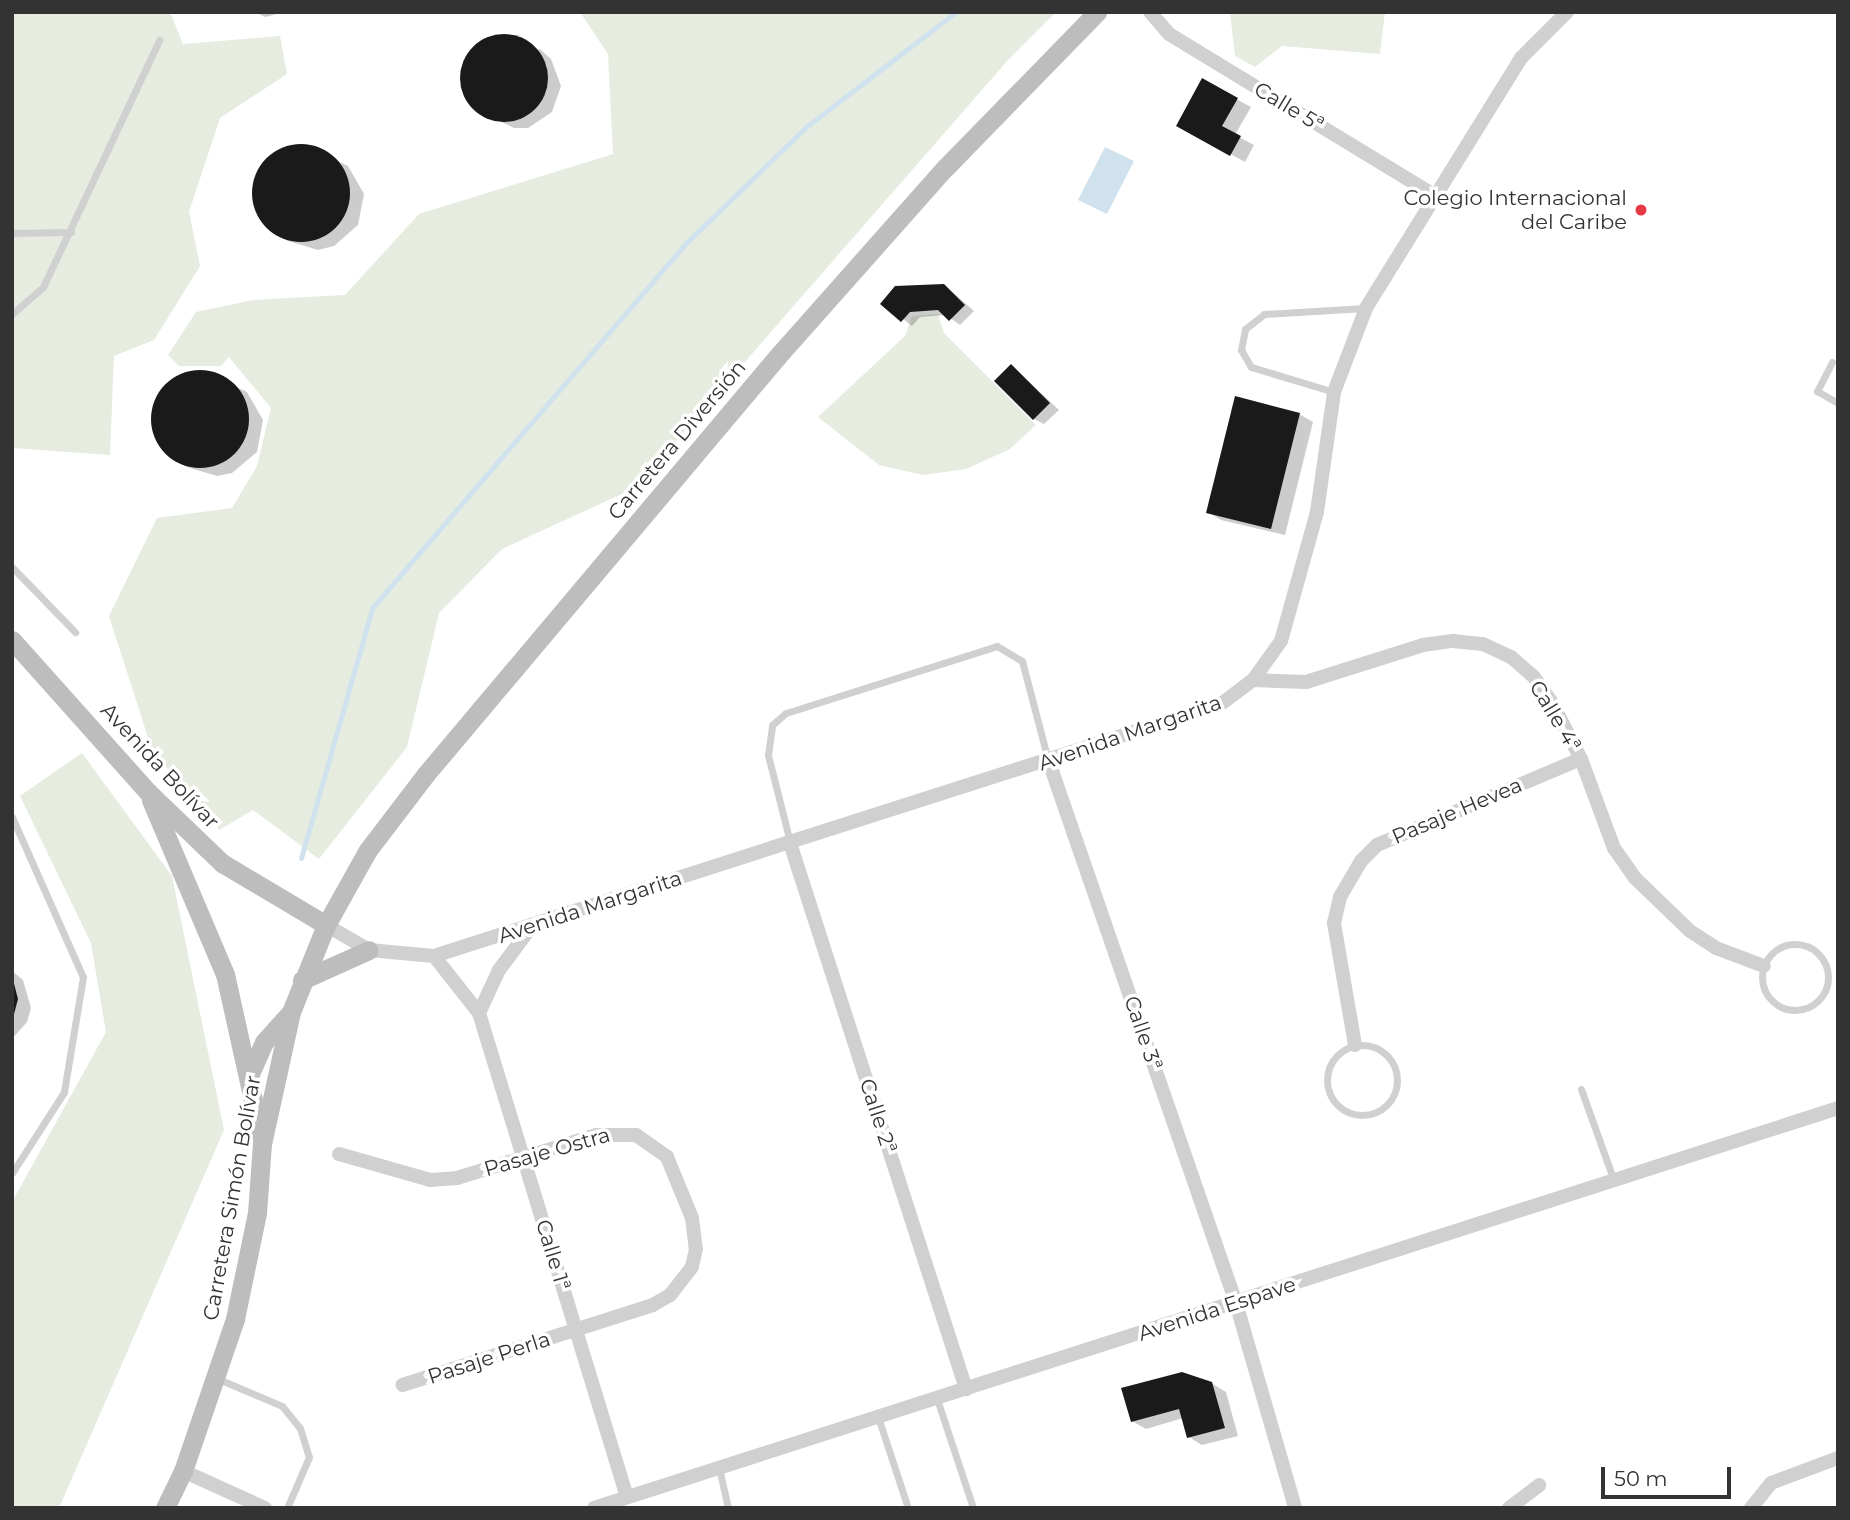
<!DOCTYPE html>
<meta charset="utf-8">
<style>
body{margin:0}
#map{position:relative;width:1850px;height:1520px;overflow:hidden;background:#fff;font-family:Montserrat,sans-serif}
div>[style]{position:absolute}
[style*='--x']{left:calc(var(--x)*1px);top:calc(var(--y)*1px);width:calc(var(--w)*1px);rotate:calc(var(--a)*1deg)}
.green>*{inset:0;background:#e6ecdf}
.water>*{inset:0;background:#cfe2ee}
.shadow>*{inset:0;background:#0003}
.stream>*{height:5px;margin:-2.5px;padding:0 2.5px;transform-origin:2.5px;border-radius:2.5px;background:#cfe2ee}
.building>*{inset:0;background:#1a1a1a}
.round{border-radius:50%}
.lane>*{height:7px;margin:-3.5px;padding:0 3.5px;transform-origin:3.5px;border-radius:3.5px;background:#d0d0d0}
.lane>.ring{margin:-3.5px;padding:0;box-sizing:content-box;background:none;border:7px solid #d0d0d0;border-radius:50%}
.street>*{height:14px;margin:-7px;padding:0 7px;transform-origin:7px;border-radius:7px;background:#d0d0d0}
.secondary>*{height:19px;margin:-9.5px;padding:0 9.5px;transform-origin:9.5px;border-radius:9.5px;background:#bdbdbd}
.dots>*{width:19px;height:19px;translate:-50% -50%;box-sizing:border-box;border:4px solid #fff;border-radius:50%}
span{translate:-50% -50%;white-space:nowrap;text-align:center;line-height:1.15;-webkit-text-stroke:7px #fff;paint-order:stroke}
.street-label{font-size:21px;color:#333}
.poi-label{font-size:21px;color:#333}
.right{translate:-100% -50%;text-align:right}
.frame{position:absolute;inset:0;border:14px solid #333;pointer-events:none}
.scale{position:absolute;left:1601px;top:1467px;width:130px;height:32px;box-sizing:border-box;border:4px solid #333;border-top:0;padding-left:9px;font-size:21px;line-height:24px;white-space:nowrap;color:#333;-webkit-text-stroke:5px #fff;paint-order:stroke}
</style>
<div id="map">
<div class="green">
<div style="clip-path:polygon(12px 12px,170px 12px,183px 44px,280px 36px,287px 74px,220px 118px,189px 212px,200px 266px,154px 340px,114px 356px,110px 455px,12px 448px)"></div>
<div style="clip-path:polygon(580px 12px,1056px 12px,1008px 60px,635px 488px,502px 549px,439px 613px,407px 747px,319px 859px,253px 810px,219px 830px,152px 750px,109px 616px,157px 518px,232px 508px,257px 466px,271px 408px,229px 357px,221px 366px,179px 366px,168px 355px,196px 312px,253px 300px,345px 295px,419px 214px,613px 154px,608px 54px)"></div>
<div style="clip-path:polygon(1230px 12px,1385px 12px,1380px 54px,1282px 46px,1255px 67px,1235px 56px)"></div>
<div style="clip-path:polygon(938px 314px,944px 333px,1036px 425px,1010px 449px,966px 469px,923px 475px,879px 465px,818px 417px,905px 336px,912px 316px)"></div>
<div style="clip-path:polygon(82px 753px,172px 876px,224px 1130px,59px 1508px,12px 1508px,12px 1202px,106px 1032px,91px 943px,20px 796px)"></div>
</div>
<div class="water">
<div style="clip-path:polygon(1105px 147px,1134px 161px,1107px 214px,1078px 200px)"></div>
</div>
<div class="shadow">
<div style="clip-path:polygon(255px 12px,285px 12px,265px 17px)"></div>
<div style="clip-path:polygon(498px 36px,541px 50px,551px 59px,561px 86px,552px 112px,528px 128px,514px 128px,474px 109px,462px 85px,466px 58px,473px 48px)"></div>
<div style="clip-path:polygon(1203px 81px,1251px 107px,1235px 135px,1254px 145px,1245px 162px,1178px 125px)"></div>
<div style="clip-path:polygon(303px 145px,348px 166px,364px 194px,358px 225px,334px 246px,318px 250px,288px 241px,274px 232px,256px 208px,256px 178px,262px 165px,287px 147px)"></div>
<div style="clip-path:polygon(944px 285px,974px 311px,960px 325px,946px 315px,920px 317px,912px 326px,883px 303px)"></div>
<div style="clip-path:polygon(1012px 366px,1059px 410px,1044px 424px,1034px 419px)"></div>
<div style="clip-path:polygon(202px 371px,247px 392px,263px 420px,257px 452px,232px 473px,217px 476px,187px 467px,173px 459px,155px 434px,155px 404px,162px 391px,186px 373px)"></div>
<div style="clip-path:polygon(1299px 414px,1313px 422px,1285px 535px,1221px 520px,1208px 512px)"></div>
<div style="clip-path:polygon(12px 971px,23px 980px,31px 1008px,27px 1022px,12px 1039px)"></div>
<div style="clip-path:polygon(1211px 1383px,1226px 1392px,1238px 1436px,1202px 1445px,1189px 1437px,1183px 1418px,1146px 1429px,1132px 1421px)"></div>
</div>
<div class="stream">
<div style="--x:301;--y:858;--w:260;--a:-74.1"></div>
<div style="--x:372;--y:608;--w:480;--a:-49.3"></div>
<div style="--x:685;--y:244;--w:168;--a:-44"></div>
<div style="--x:806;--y:127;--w:189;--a:-37.5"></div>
</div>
<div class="building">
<div class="round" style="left:460px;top:34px;width:88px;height:88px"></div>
<div style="clip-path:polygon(1202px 78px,1238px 98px,1222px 126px,1241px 136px,1230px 156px,1176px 126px)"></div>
<div class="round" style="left:252px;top:144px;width:98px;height:98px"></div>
<div style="clip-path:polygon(944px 284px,965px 305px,949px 321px,938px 310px,910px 312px,901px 322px,880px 304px,895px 286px)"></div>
<div style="clip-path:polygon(1011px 364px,1050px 403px,1033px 420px,994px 381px)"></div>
<div class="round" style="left:151px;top:370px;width:98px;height:98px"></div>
<div style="clip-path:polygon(1235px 396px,1300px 413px,1271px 529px,1206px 513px)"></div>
<div style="clip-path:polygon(12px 976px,18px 999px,13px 1018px,12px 1017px)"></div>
<div style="clip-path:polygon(1182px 1372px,1212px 1382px,1225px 1428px,1187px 1438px,1179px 1409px,1131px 1422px,1121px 1388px)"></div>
</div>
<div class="lane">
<div style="--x:12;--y:233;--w:59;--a:-1"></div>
<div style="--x:12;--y:314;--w:41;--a:-41.1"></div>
<div style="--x:43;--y:287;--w:273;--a:-64.8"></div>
<div style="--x:1832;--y:362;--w:33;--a:117"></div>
<div style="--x:1817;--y:391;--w:24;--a:30"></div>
<div style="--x:1334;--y:392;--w:87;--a:-163.2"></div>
<div style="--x:1251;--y:367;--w:20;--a:-120"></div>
<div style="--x:1241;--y:350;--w:21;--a:-79"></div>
<div style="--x:1245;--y:329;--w:24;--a:-38"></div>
<div style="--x:1264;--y:314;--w:101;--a:-3.4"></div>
<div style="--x:12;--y:567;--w:91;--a:45.9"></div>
<div style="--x:12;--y:817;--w:175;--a:66.1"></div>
<div style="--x:83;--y:977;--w:117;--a:99.4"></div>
<div style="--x:64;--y:1092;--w:96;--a:122.7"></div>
<div style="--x:790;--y:842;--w:90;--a:-104.2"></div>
<div style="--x:768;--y:755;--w:30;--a:-82"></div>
<div style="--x:772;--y:725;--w:18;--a:-41"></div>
<div style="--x:786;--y:713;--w:221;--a:-17.6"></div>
<div style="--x:997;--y:646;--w:29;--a:31"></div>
<div style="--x:1022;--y:661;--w:102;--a:75.3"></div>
<div class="ring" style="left:1762px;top:944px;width:59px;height:59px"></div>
<div class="ring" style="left:1327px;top:1045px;width:63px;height:63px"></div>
<div style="--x:1581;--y:1089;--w:98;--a:70.3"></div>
<div style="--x:216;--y:1378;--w:72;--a:23"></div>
<div style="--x:282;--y:1406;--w:28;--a:51"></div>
<div style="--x:300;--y:1428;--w:30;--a:73"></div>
<div style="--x:309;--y:1457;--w:56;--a:113.3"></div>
<div style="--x:937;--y:1399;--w:115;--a:71.7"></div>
<div style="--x:878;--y:1417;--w:96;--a:71.8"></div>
<div style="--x:719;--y:1468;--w:41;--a:77.3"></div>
</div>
<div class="street">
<div style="--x:1150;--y:12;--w:29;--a:49"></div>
<div style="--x:1169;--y:34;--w:310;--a:31.3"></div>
<div style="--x:1253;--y:680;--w:53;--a:2.2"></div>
<div style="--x:1306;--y:682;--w:123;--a:-17.5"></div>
<div style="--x:1423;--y:645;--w:30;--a:-8"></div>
<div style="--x:1453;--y:641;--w:30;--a:6"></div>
<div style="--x:1483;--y:644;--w:31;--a:25"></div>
<div style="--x:1511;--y:657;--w:30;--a:41"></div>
<div style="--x:1534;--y:677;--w:32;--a:55"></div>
<div style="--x:1552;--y:703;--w:63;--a:62.6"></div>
<div style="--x:1581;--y:759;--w:95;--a:69.7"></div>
<div style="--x:1614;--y:848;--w:37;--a:55"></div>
<div style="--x:1635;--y:878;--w:76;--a:43.9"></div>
<div style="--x:1690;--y:931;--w:31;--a:33"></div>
<div style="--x:1716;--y:948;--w:51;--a:20.6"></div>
<div style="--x:1049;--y:762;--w:572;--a:70.93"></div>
<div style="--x:1236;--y:1303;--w:213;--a:73.9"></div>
<div style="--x:790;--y:843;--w:574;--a:72.13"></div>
<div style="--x:326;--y:925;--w:50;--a:30.2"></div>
<div style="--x:369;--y:950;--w:65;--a:5.3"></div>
<div style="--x:434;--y:956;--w:826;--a:-17.76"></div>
<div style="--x:1221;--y:704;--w:40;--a:-37"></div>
<div style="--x:1253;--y:680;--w:48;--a:-54.3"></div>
<div style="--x:1281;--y:641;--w:134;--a:-74.4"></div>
<div style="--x:1317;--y:512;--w:121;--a:-81.9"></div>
<div style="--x:1334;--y:392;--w:90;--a:-69.1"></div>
<div style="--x:1366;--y:308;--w:294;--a:-58.2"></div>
<div style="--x:1521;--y:58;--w:65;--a:-45"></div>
<div style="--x:434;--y:956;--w:73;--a:51.7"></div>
<div style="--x:479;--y:1013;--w:506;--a:73"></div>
<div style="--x:479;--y:1013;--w:47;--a:-65.1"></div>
<div style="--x:499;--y:970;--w:54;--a:-53.3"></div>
<div style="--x:1355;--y:1045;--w:124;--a:-99.8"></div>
<div style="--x:1334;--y:923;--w:27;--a:-77"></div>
<div style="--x:1340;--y:897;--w:42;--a:-59.7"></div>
<div style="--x:1361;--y:861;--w:23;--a:-45"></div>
<div style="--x:1377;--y:845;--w:221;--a:-22.9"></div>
<div style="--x:339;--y:1154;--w:95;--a:15.9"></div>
<div style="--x:430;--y:1180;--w:27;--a:-4"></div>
<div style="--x:457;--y:1178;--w:145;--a:-17.2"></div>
<div style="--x:596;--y:1135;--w:40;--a:0"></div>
<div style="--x:636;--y:1135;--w:38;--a:35"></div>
<div style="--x:667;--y:1157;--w:66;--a:67.7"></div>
<div style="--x:692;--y:1218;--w:31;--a:83"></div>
<div style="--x:696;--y:1249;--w:18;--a:103"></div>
<div style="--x:692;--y:1267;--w:36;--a:128"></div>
<div style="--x:670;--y:1295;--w:20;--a:150"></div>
<div style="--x:653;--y:1305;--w:263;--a:162.3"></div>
<div style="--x:183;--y:1471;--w:90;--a:24.3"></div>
<div style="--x:594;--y:1508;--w:1307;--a:-17.82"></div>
<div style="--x:1509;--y:1508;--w:38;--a:-37"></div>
<div style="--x:1751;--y:1508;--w:32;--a:-51"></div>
<div style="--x:1771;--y:1483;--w:72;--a:-20.5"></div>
</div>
<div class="secondary">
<div style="--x:12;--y:640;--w:204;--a:48.2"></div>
<div style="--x:148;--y:792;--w:103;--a:43.8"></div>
<div style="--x:222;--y:863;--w:121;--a:30.8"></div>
<div style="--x:151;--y:800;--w:189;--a:67"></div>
<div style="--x:225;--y:974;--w:166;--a:77.5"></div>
<div style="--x:302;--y:980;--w:73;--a:-24.1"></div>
<div style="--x:249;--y:1076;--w:37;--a:-66"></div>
<div style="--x:264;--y:1042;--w:39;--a:-48"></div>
<div style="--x:165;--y:1508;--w:41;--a:-64.1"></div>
<div style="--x:183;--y:1471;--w:161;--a:-71.1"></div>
<div style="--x:235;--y:1319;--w:108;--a:-78.3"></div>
<div style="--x:257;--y:1213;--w:69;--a:-85.9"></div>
<div style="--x:262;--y:1144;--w:135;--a:-77.6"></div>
<div style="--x:291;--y:1012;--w:94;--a:-68.1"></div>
<div style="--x:326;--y:925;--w:86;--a:-60.8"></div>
<div style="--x:368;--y:850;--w:96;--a:-52.7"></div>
<div style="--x:426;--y:774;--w:545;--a:-49.91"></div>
<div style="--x:777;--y:357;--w:253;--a:-48.4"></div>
<div style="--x:945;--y:168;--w:218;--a:-45.7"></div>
</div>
<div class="dots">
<div style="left:1641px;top:210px;background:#e63946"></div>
</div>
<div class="street-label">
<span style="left:1289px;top:107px;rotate:31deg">Calle 5ª</span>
<span style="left:677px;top:440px;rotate:-50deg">Carretera Diversión</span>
<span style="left:1555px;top:716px;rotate:59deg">Calle 4ª</span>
<span style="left:1130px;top:733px;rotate:-19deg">Avenida Margarita</span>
<span style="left:160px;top:766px;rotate:47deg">Avenida Bolívar</span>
<span style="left:1457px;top:811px;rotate:-23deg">Pasaje Hevea</span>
<span style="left:590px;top:907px;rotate:-18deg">Avenida Margarita</span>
<span style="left:1143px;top:1033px;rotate:71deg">Calle 3ª</span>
<span style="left:878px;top:1116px;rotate:72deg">Calle 2ª</span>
<span style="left:547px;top:1152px;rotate:-16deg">Pasaje Ostra</span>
<span style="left:232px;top:1198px;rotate:-80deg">Carretera Simón Bolívar</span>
<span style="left:553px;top:1255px;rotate:73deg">Calle 1ª</span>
<span style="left:1217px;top:1309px;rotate:-18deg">Avenida Espave</span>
<span style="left:489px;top:1358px;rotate:-18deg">Pasaje Perla</span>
</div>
<div class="poi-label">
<span class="right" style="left:1627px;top:210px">Colegio Internacional<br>del Caribe</span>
</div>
<div class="frame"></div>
<div class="scale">50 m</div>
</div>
